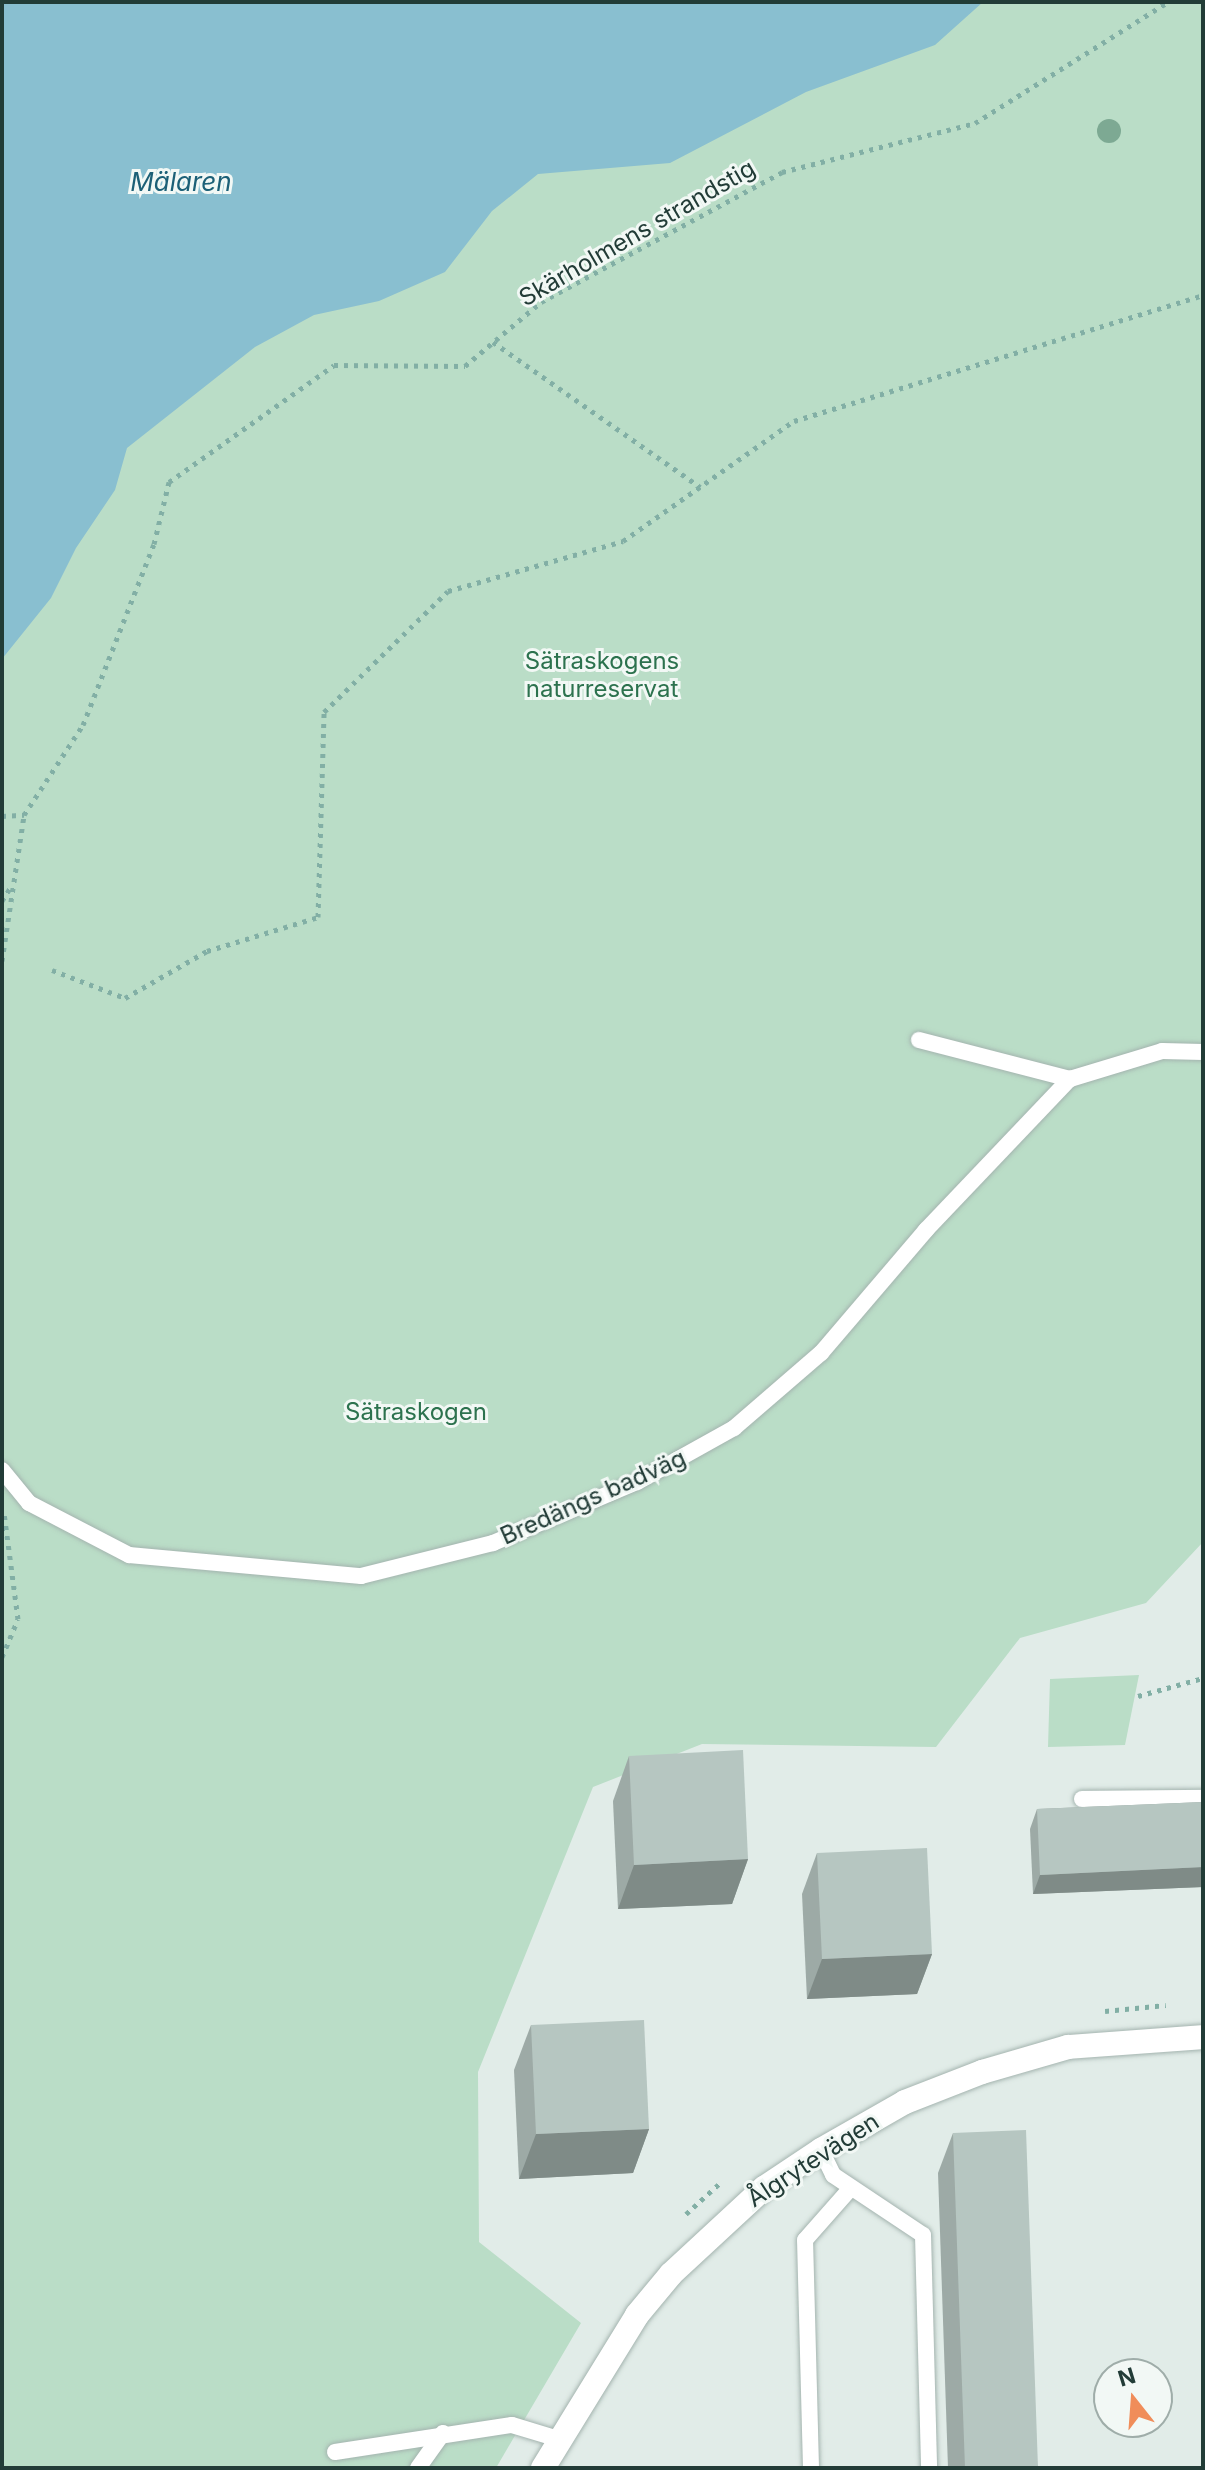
<!DOCTYPE html>
<meta charset="utf-8">
<style>
body{margin:0}
#map{position:relative;width:1205px;height:2470px;overflow:hidden;background:#e1ece8;font-family:Inter,sans-serif}
div>[style]{position:absolute}
[style*='--x']{left:calc(var(--x)*1px);top:calc(var(--y)*1px);width:calc(var(--w)*1px);rotate:calc(var(--a)*1deg)}
.green>*{inset:0;background:#baddc7}
.water>*{inset:0;background:#89bfd0}
.path>*{height:5px;margin-top:-2.5px;transform-origin:0;background:repeating-linear-gradient(90deg,#82afa5 0 4px,transparent 0 10px)}
.roads{filter:drop-shadow(0 0 2px #a4b4af) drop-shadow(0 0 2px #a4b4af)}
.service>*{height:16px;margin:-8px;padding:0 8px;transform-origin:8px;border-radius:8px;background:#fff}
.tertiary>*{height:24px;margin:-12px;padding:0 12px;transform-origin:12px;border-radius:12px;background:#fff}
.trees>*{width:24px;height:24px;margin:-12px;border-radius:50%;background:#7da993}
.wall>*{inset:0;background:#9daaa6}
.shaded-wall>*{inset:0;background:#7f8b87}
.building>*{inset:0;background:#b6c6c1}
span{translate:-50% -50%;white-space:nowrap;text-align:center;line-height:1.15;-webkit-text-stroke:6px #f2f8f5;paint-order:stroke}
.street-label{font-size:24px;color:#223c37}
.park-label{font-size:24px;color:#2c724e}
.water-label{font-size:26px;color:#1c6077;font-style:italic}
.frame{position:absolute;inset:0;border:4px solid #223c37;pointer-events:none}
.north{position:absolute;left:1093px;top:2358px;width:80px;height:80px;box-sizing:border-box;background:#f2f8f5;border:2px solid #9fada9;border-radius:50%;rotate:343deg;font-size:22px;font-weight:700;line-height:32px;text-align:center;color:#223c37}
.north::after{content:'';display:block;margin:auto;width:28px;height:36px;background:#f08d5a;clip-path:polygon(50% 0,100% 100%,50% 72%,0 100%)}
</style>
<div id="map">
<div class="green">
<div style="clip-path:polygon(2px 2px,1203px 2px,1203px 1542px,1146px 1603px,1020px 1638px,936px 1747px,702px 1744px,593px 1787px,478px 2072px,479px 2242px,581px 2323px,496px 2468px,2px 2468px)"></div>
<div style="clip-path:polygon(1139px 1675px,1125px 1745px,1048px 1747px,1050px 1679px)"></div>
</div>
<div class="water">
<div style="clip-path:polygon(2px 2px,983px 2px,935px 45px,806px 92px,670px 163px,538px 174px,492px 211px,445px 272px,379px 301px,314px 315px,255px 347px,127px 448px,115px 490px,76px 548px,51px 598px,2px 659px)"></div>
</div>
<div class="path">
<div style="--x:493;--y:342;--w:253;--a:35"></div>
<div style="--x:2;--y:816;--w:22;--a:-3"></div>
<div style="--x:2;--y:901;--w:15;--a:-58"></div>
<div style="--x:2;--y:961;--w:148;--a:-81.4"></div>
<div style="--x:24;--y:815;--w:108;--a:-56.8"></div>
<div style="--x:83;--y:725;--w:194;--a:-68.6"></div>
<div style="--x:154;--y:544;--w:64;--a:-76.4"></div>
<div style="--x:169;--y:482;--w:202;--a:-35.3"></div>
<div style="--x:334;--y:365;--w:131;--a:0.4"></div>
<div style="--x:465;--y:366;--w:99;--a:-40.1"></div>
<div style="--x:541;--y:302;--w:274;--a:-28.3"></div>
<div style="--x:782;--y:172;--w:199;--a:-14.2"></div>
<div style="--x:975;--y:123;--w:228;--a:-32.1"></div>
<div style="--x:52;--y:970;--w:78;--a:21"></div>
<div style="--x:125;--y:998;--w:95;--a:-29.8"></div>
<div style="--x:207;--y:951;--w:116;--a:-17"></div>
<div style="--x:318;--y:917;--w:205;--a:-88.3"></div>
<div style="--x:324;--y:712;--w:173;--a:-44.3"></div>
<div style="--x:448;--y:591;--w:182;--a:-15.9"></div>
<div style="--x:623;--y:541;--w:209;--a:-35.1"></div>
<div style="--x:794;--y:421;--w:428;--a:-17.1"></div>
<div style="--x:2;--y:1657;--w:41;--a:-67.2"></div>
<div style="--x:18;--y:1619;--w:107;--a:-97.5"></div>
<div style="--x:1138;--y:1696;--w:67;--a:-15.5"></div>
<div style="--x:1105;--y:2011;--w:61;--a:-5.6"></div>
<div style="--x:686;--y:2214;--w:46;--a:-42.4"></div>
</div>
<div class="roads">
<div class="service">
<div style="--x:919;--y:1040;--w:156;--a:14.5"></div>
<div style="--x:2;--y:1470;--w:43;--a:50.7"></div>
<div style="--x:29;--y:1503;--w:113;--a:27.5"></div>
<div style="--x:129;--y:1555;--w:233;--a:5.2"></div>
<div style="--x:361;--y:1576;--w:136;--a:-14"></div>
<div style="--x:493;--y:1543;--w:156;--a:-23"></div>
<div style="--x:637;--y:1482;--w:111;--a:-29.1"></div>
<div style="--x:734;--y:1428;--w:115;--a:-40.8"></div>
<div style="--x:821;--y:1353;--w:162;--a:-49.5"></div>
<div style="--x:926;--y:1230;--w:209;--a:-46.4"></div>
<div style="--x:1070;--y:1079;--w:96;--a:-16.9"></div>
<div style="--x:1162;--y:1051;--w:41;--a:1.4"></div>
<div style="--x:1082;--y:1799;--w:121;--a:-0.5"></div>
<div style="--x:821;--y:2150;--w:28;--a:64"></div>
<div style="--x:833;--y:2175;--w:108;--a:33.7"></div>
<div style="--x:923;--y:2235;--w:233;--a:88.5"></div>
<div style="--x:335;--y:2452;--w:179;--a:-8.7"></div>
<div style="--x:512;--y:2425;--w:48;--a:16.9"></div>
<div style="--x:418;--y:2468;--w:43;--a:-54.5"></div>
<div style="--x:811;--y:2468;--w:228;--a:-91.5"></div>
<div style="--x:805;--y:2240;--w:68;--a:-48.6"></div>
</div>
<div class="tertiary">
<div style="--x:543;--y:2468;--w:180;--a:-58.4"></div>
<div style="--x:637;--y:2315;--w:53;--a:-50.3"></div>
<div style="--x:671;--y:2274;--w:127;--a:-42.8"></div>
<div style="--x:764;--y:2188;--w:69;--a:-33.7"></div>
<div style="--x:821;--y:2150;--w:97;--a:-29.7"></div>
<div style="--x:905;--y:2102;--w:83;--a:-21.3"></div>
<div style="--x:982;--y:2072;--w:90;--a:-16.2"></div>
<div style="--x:1068;--y:2047;--w:135;--a:-4.2"></div>
</div>
</div>
<div class="trees">
<div style="left:1109px;top:131px"></div>
</div>
<div class="wall">
<div style="clip-path:polygon(629px 1756px,748px 1859px,732px 1904px,618px 1909px,613px 1801px)"></div>
<div style="clip-path:polygon(1203px 1802px,1203px 1887px,1033px 1894px,1030px 1829px,1037px 1809px)"></div>
<div style="clip-path:polygon(817px 1853px,932px 1954px,917px 1994px,807px 1999px,802px 1894px)"></div>
<div style="clip-path:polygon(531px 2025px,649px 2129px,633px 2173px,519px 2179px,514px 2070px)"></div>
<div style="clip-path:polygon(953px 2133px,1038px 2468px,948px 2468px,938px 2173px)"></div>
</div>
<div class="shaded-wall">
<div style="clip-path:polygon(748px 1859px,732px 1904px,618px 1909px,634px 1865px)"></div>
<div style="clip-path:polygon(1203px 1867px,1203px 1887px,1033px 1894px,1040px 1875px)"></div>
<div style="clip-path:polygon(932px 1954px,917px 1994px,807px 1999px,822px 1959px)"></div>
<div style="clip-path:polygon(649px 2129px,633px 2173px,519px 2179px,536px 2134px)"></div>
</div>
<div class="building">
<div style="clip-path:polygon(743px 1750px,748px 1859px,634px 1865px,629px 1756px)"></div>
<div style="clip-path:polygon(1203px 1802px,1203px 1867px,1040px 1875px,1037px 1809px)"></div>
<div style="clip-path:polygon(927px 1848px,932px 1954px,822px 1959px,817px 1853px)"></div>
<div style="clip-path:polygon(644px 2020px,649px 2129px,536px 2134px,531px 2025px)"></div>
<div style="clip-path:polygon(1026px 2130px,1038px 2468px,965px 2468px,953px 2133px)"></div>
</div>
<div class="street-label">
<span style="left:637px;top:233px;rotate:-30deg">Skärholmens strandstig</span>
<span style="left:593px;top:1497px;rotate:-24deg">Bredängs badväg</span>
<span style="left:813px;top:2160px;rotate:-33deg">Ålgrytevägen</span>
</div>
<div class="park-label">
<span style="left:602px;top:675px">Sätraskogens<br>naturreservat</span>
<span style="left:416px;top:1412px">Sätraskogen</span>
</div>
<div class="water-label">
<span style="left:181px;top:182px">Mälaren</span>
</div>
<div class="frame"></div>
<div class="north">N</div>
</div>
